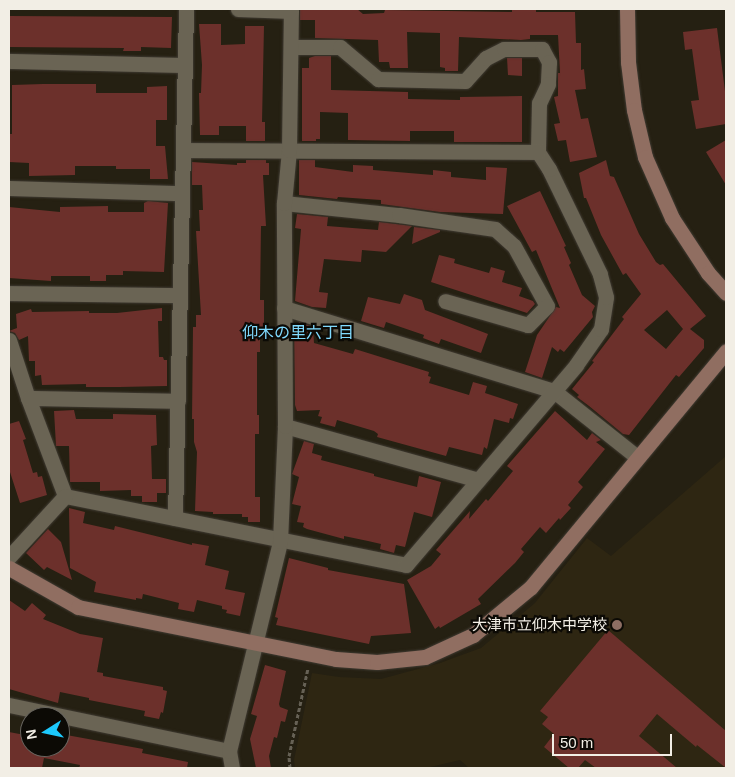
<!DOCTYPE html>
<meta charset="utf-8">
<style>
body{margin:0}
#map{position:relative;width:735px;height:777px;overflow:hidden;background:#252012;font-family:Arial,"Noto Sans JP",sans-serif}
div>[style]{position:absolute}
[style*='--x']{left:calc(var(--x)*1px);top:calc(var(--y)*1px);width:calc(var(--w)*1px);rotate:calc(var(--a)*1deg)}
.built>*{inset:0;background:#2e2612}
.building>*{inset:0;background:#6c302b}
.path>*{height:3px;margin-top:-1.5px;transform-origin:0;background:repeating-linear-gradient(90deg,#666155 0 4px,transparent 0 6.5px)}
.roads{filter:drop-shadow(0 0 1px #403b33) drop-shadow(0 0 1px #403b33)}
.street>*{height:15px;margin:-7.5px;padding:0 7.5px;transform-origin:7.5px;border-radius:7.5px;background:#6a6454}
.secondary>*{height:15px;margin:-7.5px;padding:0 7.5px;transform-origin:7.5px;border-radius:7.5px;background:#906e61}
.dots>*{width:14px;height:14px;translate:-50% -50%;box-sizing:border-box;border:2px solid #0c0a05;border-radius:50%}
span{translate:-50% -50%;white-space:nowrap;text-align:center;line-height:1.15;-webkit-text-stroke:4.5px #0c0a05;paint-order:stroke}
.poi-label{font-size:15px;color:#f2eee5}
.right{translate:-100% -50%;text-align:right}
.neighbourhood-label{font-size:16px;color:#80dafe}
.frame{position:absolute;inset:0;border:10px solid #f2eee5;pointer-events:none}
.north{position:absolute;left:20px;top:707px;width:50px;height:50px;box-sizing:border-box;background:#0c0a05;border:1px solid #68655f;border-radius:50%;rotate:260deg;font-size:14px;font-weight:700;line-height:20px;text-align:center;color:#f2eee5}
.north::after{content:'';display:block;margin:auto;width:18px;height:22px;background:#1dc9fc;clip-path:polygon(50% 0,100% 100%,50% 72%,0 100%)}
.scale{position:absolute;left:552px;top:734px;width:120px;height:22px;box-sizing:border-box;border:2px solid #f2eee5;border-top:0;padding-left:6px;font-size:15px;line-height:18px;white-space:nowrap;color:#f2eee5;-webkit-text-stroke:4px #0c0a05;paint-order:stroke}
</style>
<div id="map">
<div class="built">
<div style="clip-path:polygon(726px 456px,726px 768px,469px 768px,460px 760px,426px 768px,295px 768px,294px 760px,312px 673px,339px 677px,381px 679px,440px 663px,481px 648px,535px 603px,587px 538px,611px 556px)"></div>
</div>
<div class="building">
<div style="clip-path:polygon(300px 9px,357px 9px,363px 14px,384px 13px,385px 10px,512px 12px,512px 9px,536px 9px,536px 12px,575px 12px,576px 43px,581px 43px,581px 70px,584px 69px,586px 89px,575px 90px,581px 119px,588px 118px,597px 157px,570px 162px,566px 140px,558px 141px,554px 124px,560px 123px,554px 97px,558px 96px,558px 73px,560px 73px,558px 35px,530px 35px,530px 39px,521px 40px,459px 37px,458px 71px,445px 71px,445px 68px,440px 67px,440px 33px,407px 32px,408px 68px,390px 68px,389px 62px,379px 62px,378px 40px,315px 38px,315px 20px,300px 20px)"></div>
<div style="clip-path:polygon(9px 16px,172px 17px,171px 48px,141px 47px,141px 51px,123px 51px,124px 48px,9px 47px)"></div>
<div style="clip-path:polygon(199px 24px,221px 24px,221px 45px,245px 44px,245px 26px,264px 26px,262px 122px,265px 122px,265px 141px,246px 141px,246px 126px,219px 126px,219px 135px,200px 135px,199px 93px,201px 93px,202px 65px)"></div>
<div style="clip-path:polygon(717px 28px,726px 99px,726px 124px,696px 129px,691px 101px,699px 100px,692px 49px,685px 50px,683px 32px)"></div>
<div style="clip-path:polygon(315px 56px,331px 56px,331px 90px,408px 92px,408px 99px,460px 100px,460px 97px,522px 96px,522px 142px,454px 142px,454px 131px,410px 131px,410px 141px,348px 140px,348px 113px,320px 112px,320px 139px,316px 139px,316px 141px,302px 141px,302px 68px,309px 68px,309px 58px)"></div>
<div style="clip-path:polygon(507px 58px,522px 58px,522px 76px,508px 75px)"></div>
<div style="clip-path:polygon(43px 84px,96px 84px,96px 93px,147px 93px,147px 87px,167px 86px,167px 120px,156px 120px,156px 146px,165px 146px,168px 179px,150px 179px,150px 169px,116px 169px,116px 166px,75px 166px,75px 175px,29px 176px,29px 163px,9px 162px,9px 134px,12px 134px,12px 85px)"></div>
<div style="clip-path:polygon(726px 140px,726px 185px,706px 152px)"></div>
<div style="clip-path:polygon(246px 160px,266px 160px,266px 163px,269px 163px,269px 175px,263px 175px,266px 226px,261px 226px,260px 300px,264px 300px,264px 327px,260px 327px,260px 352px,257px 352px,257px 415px,259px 415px,259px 434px,255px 434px,255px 497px,260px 497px,260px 522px,248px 522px,248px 517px,242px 517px,242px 514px,213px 514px,213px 512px,195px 511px,197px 452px,194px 442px,194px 419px,192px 419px,193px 327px,196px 327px,196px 315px,201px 315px,196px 231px,200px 231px,199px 210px,203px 210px,202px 185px,192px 185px,192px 162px,237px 165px,237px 163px,246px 163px)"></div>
<div style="clip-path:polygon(299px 160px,315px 160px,315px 167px,353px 172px,353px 165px,373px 166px,373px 170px,433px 175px,433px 170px,451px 172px,451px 177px,486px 180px,486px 167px,507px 168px,503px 214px,440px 212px,381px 204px,381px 200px,338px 197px,337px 199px,299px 195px)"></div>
<div style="clip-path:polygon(evenodd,606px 160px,610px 176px,614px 177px,639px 234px,656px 262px,660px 265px,663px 264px,706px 316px,690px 329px,704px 340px,704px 348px,679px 377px,676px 375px,629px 435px,623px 434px,589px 406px,577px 397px,579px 395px,572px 389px,594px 362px,592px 361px,624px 319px,622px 317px,641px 294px,626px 273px,623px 275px,601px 235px,586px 198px,584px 198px,579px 173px,606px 160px,667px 310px,683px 329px,666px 349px,644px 330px,667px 310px)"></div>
<div style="clip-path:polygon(540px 191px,566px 246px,564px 247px,571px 263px,569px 265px,582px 295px,595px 306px,592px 312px,593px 317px,564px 352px,560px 349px,558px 352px,552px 347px,542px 378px,525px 372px,537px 335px,556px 307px,560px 308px,536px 250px,532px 252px,507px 206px)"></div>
<div style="clip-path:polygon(148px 201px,168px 203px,164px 272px,123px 271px,123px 275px,106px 275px,106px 281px,90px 281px,90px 276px,51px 276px,51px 281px,9px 278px,9px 207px,60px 212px,60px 207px,108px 206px,108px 212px,144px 212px,144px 203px)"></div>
<div style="clip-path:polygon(297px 214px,328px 217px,327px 226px,378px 230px,379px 222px,412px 226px,386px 252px,362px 250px,361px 262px,324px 259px,319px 292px,328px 293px,326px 308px,312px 307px,295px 301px,301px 229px,295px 228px)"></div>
<div style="clip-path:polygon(414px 227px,440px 230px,440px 232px,412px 244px)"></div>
<div style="clip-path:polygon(439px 255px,455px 259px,454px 263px,489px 273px,491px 267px,505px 271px,502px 282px,522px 288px,519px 296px,533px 301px,535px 304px,527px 313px,431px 282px)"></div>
<div style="clip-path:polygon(404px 294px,422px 300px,425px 310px,488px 334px,481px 353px,441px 339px,439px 344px,423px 338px,424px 335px,386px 322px,384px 328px,361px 321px,368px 297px,400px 304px)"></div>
<div style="clip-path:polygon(162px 308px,162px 321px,158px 321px,159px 357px,163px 357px,164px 360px,167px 360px,167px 386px,119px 387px,86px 387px,86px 384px,42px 385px,41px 375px,35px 376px,35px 361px,29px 361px,28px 336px,19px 340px,15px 333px,9px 331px,17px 328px,16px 314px,31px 309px,32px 312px,89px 311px,89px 313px,117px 313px)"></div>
<div style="clip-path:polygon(299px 322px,313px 327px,314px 343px,353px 354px,355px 349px,429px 372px,428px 376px,431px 377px,429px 383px,469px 395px,473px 382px,487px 386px,485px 393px,518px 404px,513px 419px,510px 418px,509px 423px,494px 419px,487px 449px,484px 447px,482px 455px,449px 447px,446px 456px,377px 437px,378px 434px,374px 431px,337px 420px,335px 427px,320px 423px,322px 417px,318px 416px,320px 410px,297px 411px,295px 405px,294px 325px,298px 325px)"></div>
<div style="clip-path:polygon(74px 410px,76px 419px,113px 419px,113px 414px,156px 415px,157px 445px,151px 446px,152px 479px,166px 479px,166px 493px,157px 493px,157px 502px,142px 502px,142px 496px,131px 496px,131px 490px,100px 491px,100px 482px,70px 482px,69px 446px,56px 446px,54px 411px)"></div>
<div style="clip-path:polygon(555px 411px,587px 440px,592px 433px,601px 440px,596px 442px,605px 449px,578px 482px,583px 487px,568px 505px,571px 508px,560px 520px,559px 518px,546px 533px,540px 527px,521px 549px,524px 552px,515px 563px,478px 599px,481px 604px,440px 628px,439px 626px,435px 629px,407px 580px,431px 566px,441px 554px,436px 550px,470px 511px,469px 519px,486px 499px,488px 501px,513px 471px,507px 466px)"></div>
<div style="clip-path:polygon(19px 421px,26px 439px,23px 440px,33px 473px,37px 472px,38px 477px,42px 476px,47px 495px,20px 503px,9px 469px,9px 424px)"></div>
<div style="clip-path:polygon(304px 441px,314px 444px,312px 453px,322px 456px,321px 460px,374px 474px,374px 476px,417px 487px,419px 476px,441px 482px,432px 517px,414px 512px,405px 547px,396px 545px,394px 553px,380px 549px,381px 544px,368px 541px,344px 536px,344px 539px,307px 529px,303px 527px,304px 523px,297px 522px,301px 506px,292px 504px,299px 477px,292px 474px)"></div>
<div style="clip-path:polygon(69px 508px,85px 512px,83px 523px,114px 530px,115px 526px,192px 545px,192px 543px,209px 546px,205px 565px,229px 571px,225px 589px,245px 593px,240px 616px,226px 613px,227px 610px,222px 609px,222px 606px,197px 600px,194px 612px,178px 609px,179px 603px,143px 594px,142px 599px,136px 598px,136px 600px,94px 592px,96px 582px,70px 568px)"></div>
<div style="clip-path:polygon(48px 529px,61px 542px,72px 580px,47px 567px,44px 570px,26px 553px)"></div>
<div style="clip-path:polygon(289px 558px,328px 568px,328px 570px,404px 584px,411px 633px,371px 636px,369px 644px,276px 625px,278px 618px,275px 617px)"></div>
<div style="clip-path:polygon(9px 600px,25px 611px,32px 603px,46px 615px,43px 619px,80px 634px,103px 638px,97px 672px,103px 673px,103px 676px,163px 687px,163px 690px,167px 691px,163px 713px,161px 712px,159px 719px,144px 716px,145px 711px,89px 700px,89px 698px,60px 692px,58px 703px,9px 689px)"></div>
<div style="clip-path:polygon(608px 630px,726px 731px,726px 768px,697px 745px,696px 747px,657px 714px,639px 736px,677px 768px,596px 768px,585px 760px,578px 768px,569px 768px,544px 747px,554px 734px,542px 724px,548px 717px,540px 711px)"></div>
<div style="clip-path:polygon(265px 665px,286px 671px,279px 704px,280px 707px,288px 710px,285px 722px,281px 721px,277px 738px,274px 737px,269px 756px,271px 768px,256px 768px,250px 739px,257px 716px,251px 714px)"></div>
<div style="clip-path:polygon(9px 732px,30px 736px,30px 747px,60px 747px,61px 734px,143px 749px,142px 753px,188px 762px,187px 768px,79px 768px,80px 765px,44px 758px,42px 768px,9px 768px)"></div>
</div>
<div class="path">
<div style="--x:290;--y:768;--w:12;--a:-95"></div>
<div style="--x:289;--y:756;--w:90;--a:-77.8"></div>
</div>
<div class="roads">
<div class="street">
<div style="--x:291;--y:47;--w:49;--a:0"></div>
<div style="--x:340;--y:47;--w:50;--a:40.1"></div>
<div style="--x:378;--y:79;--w:87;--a:1.3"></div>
<div style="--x:465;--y:81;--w:31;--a:-48"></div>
<div style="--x:486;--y:58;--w:20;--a:-27"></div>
<div style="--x:504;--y:49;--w:38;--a:0"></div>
<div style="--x:542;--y:49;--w:15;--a:62"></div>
<div style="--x:549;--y:62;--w:22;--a:93"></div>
<div style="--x:548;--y:84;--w:21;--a:115"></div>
<div style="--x:539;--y:103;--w:49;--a:91.2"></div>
<div style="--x:9;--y:61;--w:176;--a:1.3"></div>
<div style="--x:9;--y:188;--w:173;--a:1.7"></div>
<div style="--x:284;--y:203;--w:116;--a:6"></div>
<div style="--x:399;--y:215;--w:97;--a:8.3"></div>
<div style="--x:495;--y:229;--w:25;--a:42"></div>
<div style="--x:514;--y:246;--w:68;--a:61.2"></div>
<div style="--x:547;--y:306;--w:27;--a:135"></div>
<div style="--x:528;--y:325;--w:86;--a:-163.9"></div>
<div style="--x:9;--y:293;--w:171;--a:0.7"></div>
<div style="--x:284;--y:308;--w:282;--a:17.1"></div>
<div style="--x:554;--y:391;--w:106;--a:38.5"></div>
<div style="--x:9;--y:340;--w:61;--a:71.9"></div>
<div style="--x:28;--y:398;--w:105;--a:69.3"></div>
<div style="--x:28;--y:398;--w:150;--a:1.1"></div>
<div style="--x:285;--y:426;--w:200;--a:15.6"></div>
<div style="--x:65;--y:496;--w:348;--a:11.4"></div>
<div style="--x:406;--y:565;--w:262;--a:-49.6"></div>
<div style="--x:576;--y:365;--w:44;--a:-55.2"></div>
<div style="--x:601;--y:329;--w:32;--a:-81"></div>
<div style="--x:606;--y:297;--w:24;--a:-105"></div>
<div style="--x:600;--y:274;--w:117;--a:-115.9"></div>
<div style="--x:549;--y:169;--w:20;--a:-123"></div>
<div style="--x:538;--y:152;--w:355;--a:-179.7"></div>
<div style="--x:175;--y:518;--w:509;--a:-88.76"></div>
<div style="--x:9;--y:557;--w:83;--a:-47.4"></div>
<div style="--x:9;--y:705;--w:225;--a:11.8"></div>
<div style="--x:232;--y:768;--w:17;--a:-100"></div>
<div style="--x:229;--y:751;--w:216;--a:-76.3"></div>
<div style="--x:280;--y:541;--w:115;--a:-87.5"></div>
<div style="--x:285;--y:426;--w:223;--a:-90.3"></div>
<div style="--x:284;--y:203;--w:53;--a:-84.6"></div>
<div style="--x:289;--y:150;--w:139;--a:-89.2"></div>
<div style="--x:291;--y:11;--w:53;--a:-177.8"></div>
</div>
<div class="secondary">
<div style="--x:627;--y:9;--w:53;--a:88.9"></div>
<div style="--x:628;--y:62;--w:48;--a:82.9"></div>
<div style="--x:634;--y:110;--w:48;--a:76.8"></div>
<div style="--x:645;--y:157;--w:67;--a:66.1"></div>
<div style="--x:672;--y:218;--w:66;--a:56.8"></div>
<div style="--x:708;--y:273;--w:27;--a:48"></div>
<div style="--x:9;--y:568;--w:79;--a:29.5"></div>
<div style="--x:78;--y:607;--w:263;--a:11.4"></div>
<div style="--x:336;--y:659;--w:41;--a:4.2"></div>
<div style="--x:377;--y:662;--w:48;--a:-5.9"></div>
<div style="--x:425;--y:657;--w:53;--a:-24.6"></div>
<div style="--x:473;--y:635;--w:75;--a:-39.6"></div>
<div style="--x:531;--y:587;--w:306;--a:-50.4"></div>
</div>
</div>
<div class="dots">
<div style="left:617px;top:625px;background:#8d6e63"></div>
</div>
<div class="poi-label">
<span class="right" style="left:607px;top:625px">大津市立仰木中学校</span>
</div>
<div class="neighbourhood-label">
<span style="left:298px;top:333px">仰木の里六丁目</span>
</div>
<div class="frame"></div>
<div class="north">N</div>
<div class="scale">50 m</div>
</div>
